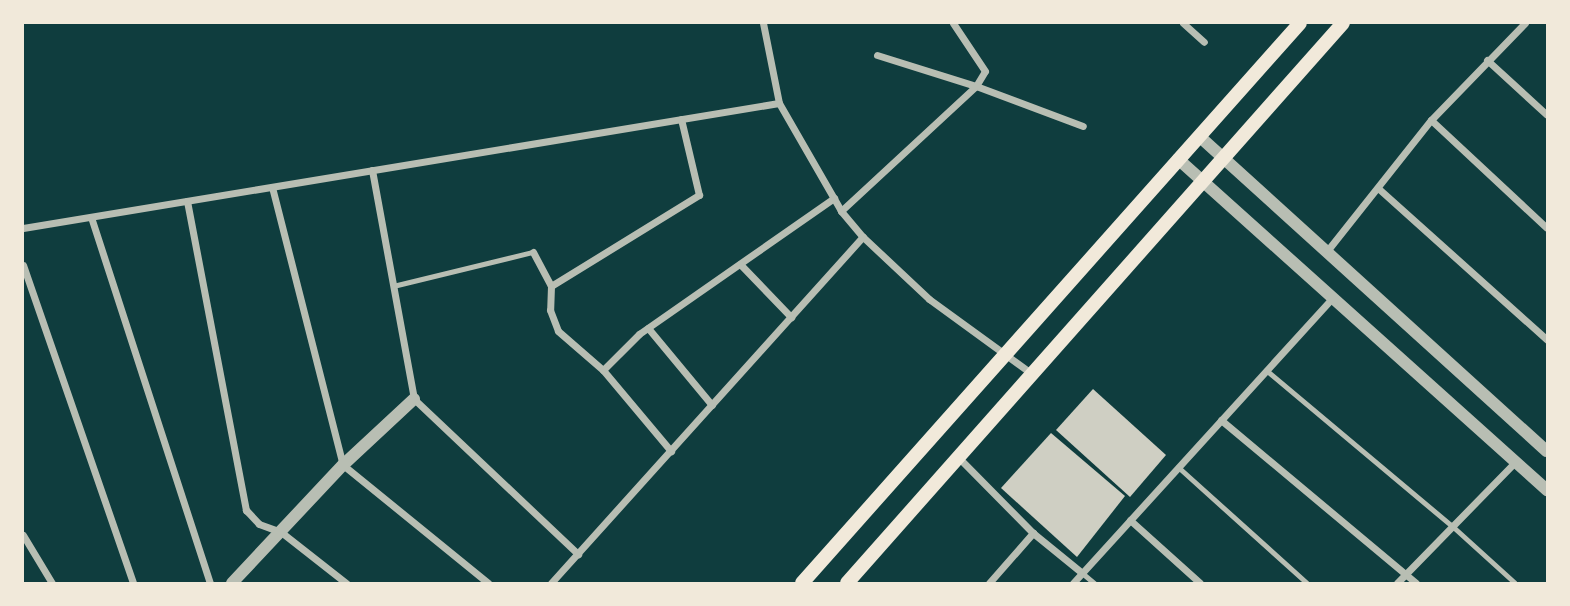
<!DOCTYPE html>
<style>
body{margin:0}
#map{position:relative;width:1570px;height:606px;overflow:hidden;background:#0f3d3e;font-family:"DM Sans",sans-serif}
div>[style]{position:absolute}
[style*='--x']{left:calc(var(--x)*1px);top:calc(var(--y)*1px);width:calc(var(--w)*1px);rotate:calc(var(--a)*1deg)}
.building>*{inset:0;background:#cfcfc3}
.service>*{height:5px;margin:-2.5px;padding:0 2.5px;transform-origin:2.5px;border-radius:2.5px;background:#b8beb3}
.minor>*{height:7px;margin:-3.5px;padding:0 3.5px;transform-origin:3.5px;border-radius:3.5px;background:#b8beb3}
.tertiary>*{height:12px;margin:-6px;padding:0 6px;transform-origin:6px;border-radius:6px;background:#b8beb3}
.secondary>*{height:14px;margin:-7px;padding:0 7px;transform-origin:7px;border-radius:7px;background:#f1e9da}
span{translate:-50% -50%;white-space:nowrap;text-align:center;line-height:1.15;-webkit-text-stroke:5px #f1e9da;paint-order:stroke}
.frame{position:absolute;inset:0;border:24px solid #f1e9da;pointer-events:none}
</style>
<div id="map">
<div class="building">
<div style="clip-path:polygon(1093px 389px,1166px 455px,1130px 497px,1056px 430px)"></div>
<div style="clip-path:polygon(1051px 433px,1125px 496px,1077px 557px,1001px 488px)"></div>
</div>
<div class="service">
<div style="--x:393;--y:286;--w:144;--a:-13.7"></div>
<div style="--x:1266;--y:370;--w:241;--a:40"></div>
<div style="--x:1451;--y:525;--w:86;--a:42.2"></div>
<div style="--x:1178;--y:467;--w:173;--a:42"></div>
<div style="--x:1082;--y:573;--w:16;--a:40"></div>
</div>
<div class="minor">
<div style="--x:763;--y:23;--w:82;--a:78.7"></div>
<div style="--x:779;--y:103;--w:125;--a:60.1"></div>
<div style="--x:841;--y:211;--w:34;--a:50"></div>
<div style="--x:863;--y:237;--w:91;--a:43.2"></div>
<div style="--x:929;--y:299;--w:126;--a:36"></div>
<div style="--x:1183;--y:23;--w:28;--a:42"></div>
<div style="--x:877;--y:55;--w:104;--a:17.4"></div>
<div style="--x:976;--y:86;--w:114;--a:20.5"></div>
<div style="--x:1487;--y:60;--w:81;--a:42.5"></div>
<div style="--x:1431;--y:120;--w:158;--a:43"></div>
<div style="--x:372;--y:170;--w:233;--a:79.6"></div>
<div style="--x:414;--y:399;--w:226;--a:43.4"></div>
<div style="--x:272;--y:187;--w:287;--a:75.7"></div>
<div style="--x:343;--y:465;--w:187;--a:39.1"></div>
<div style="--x:1379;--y:189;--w:226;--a:41.9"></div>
<div style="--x:187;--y:201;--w:315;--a:79.2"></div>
<div style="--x:246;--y:510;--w:19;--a:47"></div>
<div style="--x:259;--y:524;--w:23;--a:20"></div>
<div style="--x:281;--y:532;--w:83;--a:38.1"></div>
<div style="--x:841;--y:211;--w:184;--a:-42.8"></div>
<div style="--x:976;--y:86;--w:17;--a:-59"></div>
<div style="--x:985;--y:71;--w:58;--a:-123.7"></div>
<div style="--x:91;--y:217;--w:385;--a:72"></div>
<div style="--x:23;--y:228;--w:766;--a:-9.39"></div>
<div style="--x:1327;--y:251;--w:167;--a:-51.6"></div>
<div style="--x:1431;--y:120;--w:135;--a:-45.9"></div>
<div style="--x:533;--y:252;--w:38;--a:62"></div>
<div style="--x:551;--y:286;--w:24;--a:92"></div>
<div style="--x:550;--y:310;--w:22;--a:69"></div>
<div style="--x:558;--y:331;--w:60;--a:40.9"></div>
<div style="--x:603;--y:370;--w:106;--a:50"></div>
<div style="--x:740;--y:264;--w:74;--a:46.1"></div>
<div style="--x:23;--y:265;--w:336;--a:70.9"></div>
<div style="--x:551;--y:286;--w:174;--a:-31.6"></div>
<div style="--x:699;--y:195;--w:78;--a:-103.3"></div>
<div style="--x:648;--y:328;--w:100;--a:50.3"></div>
<div style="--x:603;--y:370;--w:51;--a:-45"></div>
<div style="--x:639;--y:334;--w:238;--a:-34.9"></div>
<div style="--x:1221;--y:420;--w:254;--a:39.9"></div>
<div style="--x:959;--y:458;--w:105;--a:45.4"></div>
<div style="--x:1130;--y:520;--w:94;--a:42"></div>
<div style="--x:23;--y:535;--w:56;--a:58.9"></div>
<div style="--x:551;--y:583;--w:466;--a:-48"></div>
<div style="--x:989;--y:583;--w:67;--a:-48.7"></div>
<div style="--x:1033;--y:533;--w:63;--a:39.2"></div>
<div style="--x:1073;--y:583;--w:387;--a:-47.7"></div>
<div style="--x:1397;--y:583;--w:170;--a:-45.7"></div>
</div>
<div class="tertiary">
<div style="--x:1199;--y:136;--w:469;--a:42.2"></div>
<div style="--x:1178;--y:159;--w:496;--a:41.9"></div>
<div style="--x:232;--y:583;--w:162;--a:-46.8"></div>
<div style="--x:343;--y:465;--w:97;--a:-42.9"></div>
</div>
<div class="secondary">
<div style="--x:802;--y:583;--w:749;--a:-48.35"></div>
<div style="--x:847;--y:583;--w:748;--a:-48.47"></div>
</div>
<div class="frame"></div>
</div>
